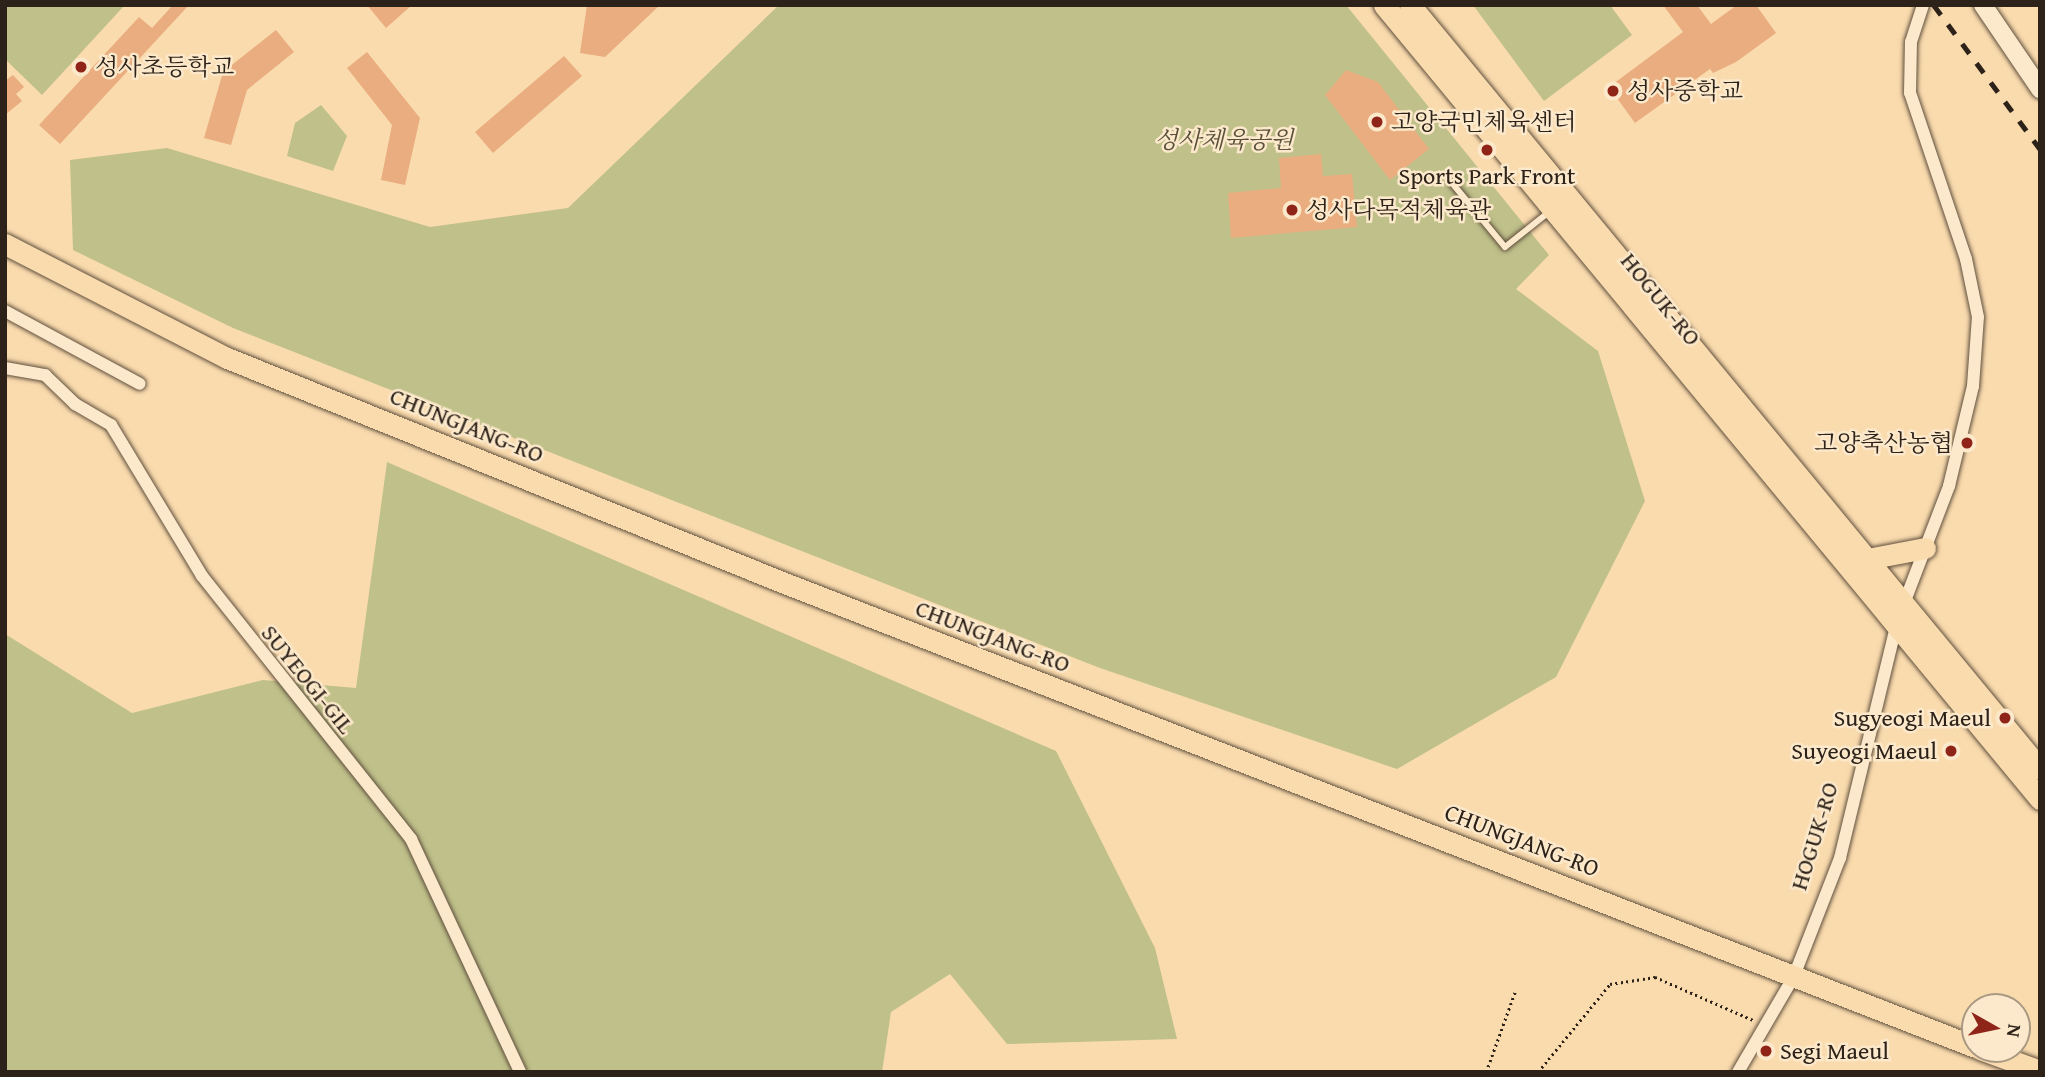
<!DOCTYPE html>
<meta charset="utf-8">
<style>
body{margin:0}
#map{position:relative;width:2045px;height:1077px;overflow:hidden;background:#fadbae;font-family:"Gentium Book Plus","Noto Serif KR",serif}
div>[style]{position:absolute}
[style*='--x']{left:calc(var(--x)*1px);top:calc(var(--y)*1px);width:calc(var(--w)*1px);rotate:calc(var(--a)*1deg)}
.green>*{inset:0;background:#bfc08a}
.building>*{inset:0;background:#e9ad7f}
.path>*{height:2.5px;margin-top:-1.25px;transform-origin:0;background:repeating-linear-gradient(90deg,#2d2219 0 2px,transparent 0 5.5px)}
.roads{filter:drop-shadow(0 0 2px #60503e) drop-shadow(0 0 2px #60503e)}
.service>*{height:6px;margin:-3px;padding:0 3px;transform-origin:3px;border-radius:3px;background:#fce8ca}
.minor>*{height:12px;margin:-6px;padding:0 6px;transform-origin:6px;border-radius:6px;background:#fce8ca}
.secondary>*{height:18px;margin:-9px;padding:0 9px;transform-origin:9px;border-radius:9px;background:#fce8ca}
.primary>*{height:21px;margin:-10.5px;padding:0 10.5px;transform-origin:10.5px;border-radius:10.5px;background:#fadbae}
.rail>*{height:4.5px;margin-top:-2.25px;transform-origin:0;background:repeating-linear-gradient(90deg,#2d2219 0 12px,transparent 0 24px)}
.dots>*{width:19px;height:19px;translate:-50% -50%;box-sizing:border-box;border:4px solid #fce8ca;border-radius:50%}
span{translate:-50% -50%;white-space:nowrap;text-align:center;line-height:1.15;-webkit-text-stroke:5px #fce8ca;paint-order:stroke}
.poi-label{font-size:24px;color:#2d2219}
.left{translate:0 -50%;text-align:left}
.right{translate:-100% -50%;text-align:right}
.park-label{font-size:24px;color:#59513b;font-style:italic}
.street-label{font-size:24px;color:#2d2219}
.frame{position:absolute;inset:0;border:7px solid #2d2219;pointer-events:none}
.north{position:absolute;left:1961px;top:993px;width:70px;height:70px;box-sizing:border-box;background:#fce8ca;border:2px solid #a99983;border-radius:50%;rotate:99deg;font-size:19px;font-weight:700;line-height:28px;text-align:center;color:#2d2219}
.north::after{content:'';display:block;margin:auto;width:24px;height:32px;background:#8f2418;clip-path:polygon(50% 0,100% 100%,50% 72%,0 100%)}
</style>
<div id="map">
<div class="green">
<div style="clip-path:polygon(5px 5px,121px 5px,123px 7px,42px 95px,5px 59px)"></div>
<div style="clip-path:polygon(779px 5px,1346px 5px,1549px 255px,1516px 289px,1598px 351px,1645px 501px,1556px 677px,1397px 769px,1100px 668px,233px 328px,73px 250px,70px 160px,167px 148px,430px 227px,568px 208px)"></div>
<div style="clip-path:polygon(1473px 5px,1610px 5px,1632px 35px,1544px 101px)"></div>
<div style="clip-path:polygon(321px 105px,347px 136px,333px 171px,287px 156px,295px 123px)"></div>
<div style="clip-path:polygon(387px 462px,1056px 751px,1155px 948px,1177px 1039px,1007px 1044px,950px 974px,891px 1012px,882px 1072px,5px 1072px,5px 634px,132px 713px,263px 680px,356px 688px)"></div>
</div>
<div class="building">
<div style="clip-path:polygon(173px 5px,189px 5px,60px 144px,39px 125px,139px 17px,152px 28px)"></div>
<div style="clip-path:polygon(367px 5px,412px 5px,386px 28px)"></div>
<div style="clip-path:polygon(587px 5px,660px 5px,605px 57px,580px 53px)"></div>
<div style="clip-path:polygon(1663px 5px,1697px 5px,1711px 24px,1737px 5px,1756px 5px,1776px 33px,1736px 62px,1713px 73px,1710px 69px,1635px 123px,1609px 87px,1683px 32px)"></div>
<div style="clip-path:polygon(276px 30px,294px 52px,247px 90px,231px 145px,204px 138px,223px 72px)"></div>
<div style="clip-path:polygon(367px 52px,420px 118px,405px 185px,381px 180px,392px 125px,347px 68px)"></div>
<div style="clip-path:polygon(564px 56px,582px 76px,493px 153px,475px 132px)"></div>
<div style="clip-path:polygon(1346px 70px,1378px 82px,1429px 149px,1390px 180px,1325px 95px)"></div>
<div style="clip-path:polygon(13px 75px,24px 87px,16px 94px,22px 101px,5px 115px,5px 81px)"></div>
<div style="clip-path:polygon(1321px 154px,1323px 176px,1352px 174px,1357px 227px,1231px 238px,1228px 193px,1281px 188px,1279px 158px)"></div>
</div>
<div class="path">
<div style="--x:1486;--y:1072;--w:85;--a:-70.1"></div>
<div style="--x:1538;--y:1072;--w:114;--a:-50.7"></div>
<div style="--x:1610;--y:984;--w:46;--a:-8.8"></div>
<div style="--x:1655;--y:977;--w:107;--a:23.7"></div>
</div>
<div class="roads">
<div class="service">
<div style="--x:1452;--y:183;--w:83;--a:50.4"></div>
<div style="--x:1505;--y:247;--w:56;--a:-38.5"></div>
</div>
<div class="minor">
<div style="--x:5;--y:311;--w:153;--a:28.4"></div>
<div style="--x:5;--y:368;--w:41;--a:9.9"></div>
<div style="--x:45;--y:375;--w:42;--a:44"></div>
<div style="--x:75;--y:404;--w:42;--a:30.3"></div>
<div style="--x:111;--y:425;--w:176;--a:58.9"></div>
<div style="--x:202;--y:576;--w:336;--a:51.5"></div>
<div style="--x:411;--y:839;--w:257;--a:64.9"></div>
<div style="--x:1903;--y:606;--w:129;--a:-69"></div>
<div style="--x:1949;--y:486;--w:103;--a:-76.5"></div>
<div style="--x:1973;--y:386;--w:69;--a:-85.9"></div>
<div style="--x:1978;--y:317;--w:59;--a:-101.7"></div>
<div style="--x:1966;--y:259;--w:175;--a:-108.6"></div>
<div style="--x:1910;--y:93;--w:51;--a:-88.9"></div>
<div style="--x:1911;--y:42;--w:39;--a:-72"></div>
<div style="--x:1738;--y:1072;--w:111;--a:-59.7"></div>
<div style="--x:1794;--y:976;--w:127;--a:-68.7"></div>
<div style="--x:1840;--y:858;--w:242;--a:-76.4"></div>
</div>
<div class="secondary">
<div style="--x:1983;--y:5;--w:102;--a:55.8"></div>
</div>
<div class="primary">
<div style="--x:1384;--y:5;--w:1030;--a:50.44"></div>
<div style="--x:1410;--y:5;--w:990;--a:50.49"></div>
<div style="--x:5;--y:244;--w:250;--a:27.2"></div>
<div style="--x:227;--y:358;--w:598;--a:21.98"></div>
<div style="--x:782;--y:582;--w:1280;--a:21.29"></div>
<div style="--x:1867;--y:559;--w:59;--a:-10.7"></div>
<div style="--x:1980;--y:1049;--w:64;--a:20.1"></div>
</div>
</div>
<div class="rail">
<div style="--x:1934;--y:5;--w:179;--a:53.6"></div>
</div>
<div class="dots">
<div style="left:81px;top:67px;background:#8f2418"></div>
<div style="left:1613px;top:91px;background:#8f2418"></div>
<div style="left:1377px;top:122px;background:#8f2418"></div>
<div style="left:1487px;top:150px;background:#8f2418"></div>
<div style="left:1292px;top:210px;background:#8f2418"></div>
<div style="left:1967px;top:443px;background:#8f2418"></div>
<div style="left:2005px;top:718px;background:#8f2418"></div>
<div style="left:1951px;top:751px;background:#8f2418"></div>
<div style="left:1766px;top:1051px;background:#8f2418"></div>
</div>
<div class="poi-label">
<span class="left" style="left:95px;top:67px">성사초등학교</span>
<span class="left" style="left:1627px;top:91px">성사중학교</span>
<span class="left" style="left:1391px;top:122px">고양국민체육센터</span>
<span style="left:1487px;top:176px">Sports Park Front</span>
<span class="left" style="left:1306px;top:210px">성사다목적체육관</span>
<span class="right" style="left:1953px;top:443px">고양축산농협</span>
<span class="right" style="left:1991px;top:718px">Sugyeogi Maeul</span>
<span class="right" style="left:1937px;top:751px">Suyeogi Maeul</span>
<span class="left" style="left:1780px;top:1051px">Segi Maeul</span>
</div>
<div class="park-label">
<span style="left:1224px;top:140px">성사체육공원</span>
</div>
<div class="street-label">
<span style="left:1661px;top:299px;rotate:51deg">HOGUK-RO</span>
<span style="left:467px;top:425px;rotate:22deg">CHUNGJANG-RO</span>
<span style="left:993px;top:636px;rotate:21deg">CHUNGJANG-RO</span>
<span style="left:308px;top:679px;rotate:51deg">SUYEOGI-GIL</span>
<span style="left:1814px;top:836px;rotate:-73deg">HOGUK-RO</span>
<span style="left:1522px;top:840px;rotate:21deg">CHUNGJANG-RO</span>
</div>
<div class="frame"></div>
<div class="north">N</div>
</div>
